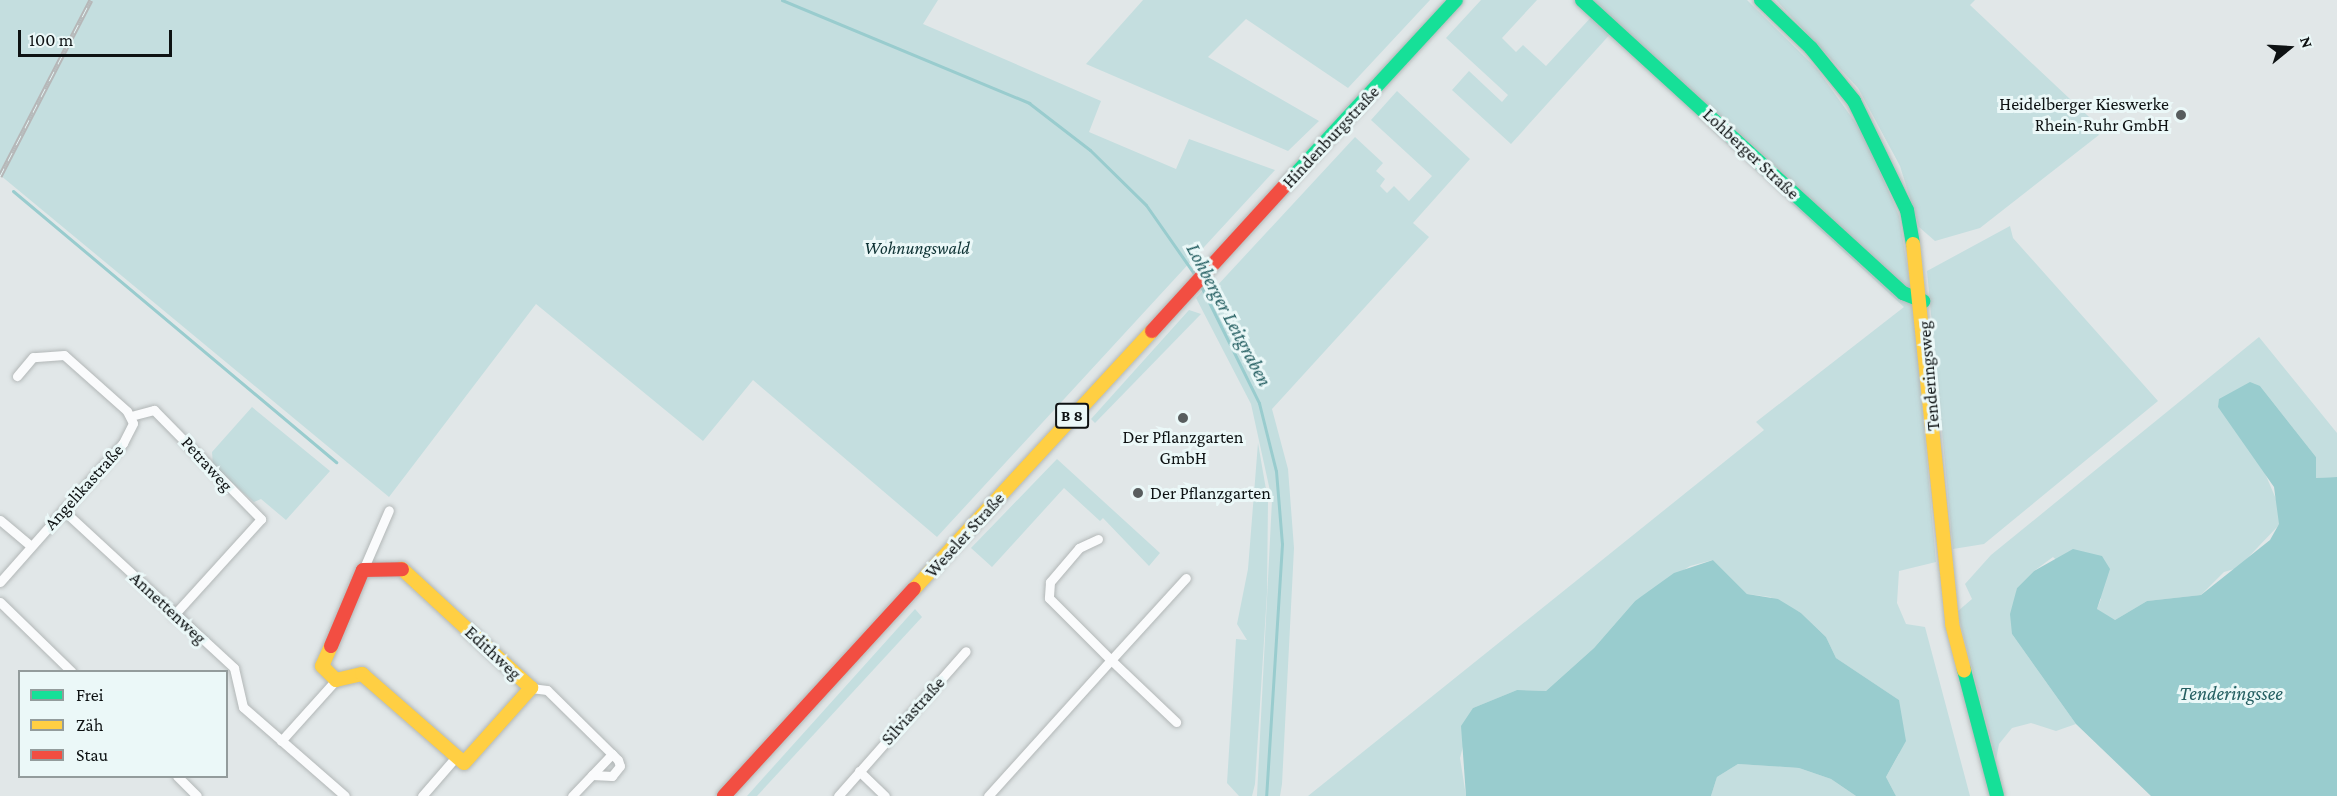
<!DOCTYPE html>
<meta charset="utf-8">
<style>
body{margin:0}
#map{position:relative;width:2337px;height:796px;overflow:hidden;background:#e1e7e8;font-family:"Crimson Pro",serif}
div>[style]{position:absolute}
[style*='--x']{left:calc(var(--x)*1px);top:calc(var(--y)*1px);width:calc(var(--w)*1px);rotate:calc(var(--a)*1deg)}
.green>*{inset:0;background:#c4dedf}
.water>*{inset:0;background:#99ccce}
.stream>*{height:3px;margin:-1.5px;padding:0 1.5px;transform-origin:1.5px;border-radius:1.5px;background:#99ccce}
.roads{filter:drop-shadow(0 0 2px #b2b7b7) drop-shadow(0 0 2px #b2b7b7)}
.street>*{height:9px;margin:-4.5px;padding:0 4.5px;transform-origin:4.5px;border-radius:4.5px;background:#fafbfc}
.fast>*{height:14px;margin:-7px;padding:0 7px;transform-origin:7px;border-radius:7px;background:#16e098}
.slow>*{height:14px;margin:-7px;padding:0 7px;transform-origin:7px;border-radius:7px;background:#ffcf43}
.jam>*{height:14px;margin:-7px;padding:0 7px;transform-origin:7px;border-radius:7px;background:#f24e42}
.rail>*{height:5px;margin-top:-2.5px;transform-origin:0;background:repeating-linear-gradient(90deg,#ebf8f8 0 9px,#b6b7b8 0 18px);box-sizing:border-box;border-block:2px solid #b6b7b8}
.dots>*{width:16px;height:16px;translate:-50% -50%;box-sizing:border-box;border:3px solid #ebf8f8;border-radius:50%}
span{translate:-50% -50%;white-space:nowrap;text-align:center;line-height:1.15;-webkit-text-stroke:6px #ebf8f8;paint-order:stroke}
.shield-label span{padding:2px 4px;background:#ebf8f8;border:2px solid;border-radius:4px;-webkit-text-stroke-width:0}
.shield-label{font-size:16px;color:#0e1213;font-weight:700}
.poi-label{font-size:18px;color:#0e1213}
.right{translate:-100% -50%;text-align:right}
.left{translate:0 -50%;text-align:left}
.street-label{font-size:18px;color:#0e1213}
.park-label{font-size:18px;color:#0d3133;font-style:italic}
.water-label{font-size:20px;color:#245e61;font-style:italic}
.legend{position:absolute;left:18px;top:670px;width:210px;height:108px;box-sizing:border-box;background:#ebf8f8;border:2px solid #939c9c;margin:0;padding:8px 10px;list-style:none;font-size:18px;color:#0e1213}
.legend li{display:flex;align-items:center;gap:12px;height:30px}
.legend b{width:30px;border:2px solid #939c9c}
.north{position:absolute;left:2259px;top:18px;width:60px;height:60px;-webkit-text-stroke:4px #ebf8f8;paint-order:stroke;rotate:72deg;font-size:16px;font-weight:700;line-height:24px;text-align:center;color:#0e1213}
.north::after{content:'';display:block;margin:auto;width:21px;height:27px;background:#0e1213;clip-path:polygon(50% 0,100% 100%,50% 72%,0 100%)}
.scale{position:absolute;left:18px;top:30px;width:154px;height:27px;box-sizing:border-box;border:3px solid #0e1213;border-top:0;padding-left:8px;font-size:18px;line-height:21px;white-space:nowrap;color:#0e1213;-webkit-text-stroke:4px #ebf8f8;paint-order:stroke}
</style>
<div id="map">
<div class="green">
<div style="clip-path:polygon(0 0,938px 0,923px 24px,1101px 101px,1089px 132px,1176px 169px,1189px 139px,1275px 170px,937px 537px,753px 380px,703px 441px,536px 304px,389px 497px,0 175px)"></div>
<div style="clip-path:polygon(1143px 0,1430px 0,1348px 88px,1246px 19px,1208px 57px,1319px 121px,1288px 151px,1086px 64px)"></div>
<div style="clip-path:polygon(1481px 0,1537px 0,1502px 38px,1516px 52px,1523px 45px,1546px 66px,1594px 14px,1613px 31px,1511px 144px,1452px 90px,1469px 71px,1502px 102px,1508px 95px,1446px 38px)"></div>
<div style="clip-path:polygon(1587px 0,1747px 0,1817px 69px,1865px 136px,1899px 216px,1911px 290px,1907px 292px)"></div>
<div style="clip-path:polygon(1776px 0,1975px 0,1970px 5px,2104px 131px,1980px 228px,1935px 241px,1919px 227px,1900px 166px,1858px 88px)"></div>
<div style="clip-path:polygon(1397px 91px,1470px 159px,1413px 223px,1429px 237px,1272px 409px,1288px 469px,1294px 548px,1282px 784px,1280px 796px,1257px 796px,1272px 500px,1251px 404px,1196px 298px,1211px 282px,1215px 288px,1355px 137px,1383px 163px,1376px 171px,1385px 179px,1380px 186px,1387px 193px,1394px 186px,1409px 201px,1432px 176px,1371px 120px)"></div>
<div style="clip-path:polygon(1719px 128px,1913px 305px,1936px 562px,1899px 571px,1897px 603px,1906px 624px,1925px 627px,1970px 796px,1896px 796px,1886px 777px,1899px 754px,1899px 700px,1836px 658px,1826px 637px,1801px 613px,1770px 597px,1747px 594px,1713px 560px,1690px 566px,1635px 601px,1594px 648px,1546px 691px,1517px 690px,1473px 708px,1460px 758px,1466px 796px,1308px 796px,1764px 430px,1756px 422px,1904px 307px,1713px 131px)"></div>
<div style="clip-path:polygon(2010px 226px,2013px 238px,2158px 401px,1984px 544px,1953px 549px,1927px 271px)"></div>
<div style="clip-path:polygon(1189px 310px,1201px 314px,1095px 423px,1091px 419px)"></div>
<div style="clip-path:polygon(2259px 337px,2337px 433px,2337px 477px,2316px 478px,2316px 457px,2260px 386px,2264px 471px,2279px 506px,2279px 525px,2238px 568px,2224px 572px,2201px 595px,2147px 601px,2115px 620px,2105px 618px,2097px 609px,2101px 599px,2053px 557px,2034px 571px,2017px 588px,2012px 634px,2076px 724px,2056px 731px,2031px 723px,2012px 728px,1999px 744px,1996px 760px,1959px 619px,1958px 611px,1972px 599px,1965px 584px,1991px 555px)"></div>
<div style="clip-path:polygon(252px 407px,330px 471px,286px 520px,261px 499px,254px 502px,213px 466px,212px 452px)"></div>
<div style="clip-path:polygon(1258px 443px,1268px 501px,1267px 593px,1255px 784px,1252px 796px,1239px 796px,1227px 783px,1236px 639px,1247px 640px,1237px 624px,1248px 569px)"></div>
<div style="clip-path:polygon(1057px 459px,1160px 553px,1149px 566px,1103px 518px,1100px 521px,1064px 488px,992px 567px,971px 548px)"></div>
<div style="clip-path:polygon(915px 609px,922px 617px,757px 796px,747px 796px)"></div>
<div style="clip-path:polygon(1738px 764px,1799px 768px,1831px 779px,1856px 796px,1711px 796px,1717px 777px)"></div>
</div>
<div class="water">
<div style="clip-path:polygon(2250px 382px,2260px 386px,2316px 457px,2316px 478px,2337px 477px,2337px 796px,2151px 796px,2076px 724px,2012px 634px,2010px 614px,2017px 588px,2034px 571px,2073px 549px,2102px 556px,2110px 569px,2097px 609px,2115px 620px,2147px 601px,2201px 595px,2270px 540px,2279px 524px,2274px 487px,2218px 407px,2219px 399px)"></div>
<div style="clip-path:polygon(1713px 560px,1747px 594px,1778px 599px,1801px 613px,1826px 637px,1836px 658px,1899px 700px,1906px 741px,1886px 777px,1896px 796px,1856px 796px,1831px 779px,1799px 768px,1738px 764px,1717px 777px,1711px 796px,1466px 796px,1461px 726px,1473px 708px,1517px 690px,1546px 691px,1594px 648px,1635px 601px,1674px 573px)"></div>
</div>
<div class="stream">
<div style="--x:782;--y:0;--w:268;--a:22.6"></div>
<div style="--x:1029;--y:103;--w:77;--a:37.6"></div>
<div style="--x:1090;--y:150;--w:78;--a:44.5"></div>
<div style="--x:1146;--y:205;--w:85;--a:55"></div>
<div style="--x:13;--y:191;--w:422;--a:40"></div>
<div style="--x:1200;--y:284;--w:133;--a:63.6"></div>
<div style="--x:1259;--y:403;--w:70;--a:76"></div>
<div style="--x:1276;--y:471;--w:73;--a:85.3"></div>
<div style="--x:1282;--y:544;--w:253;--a:93.6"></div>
</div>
<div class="roads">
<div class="street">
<div style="--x:131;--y:416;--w:24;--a:-15"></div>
<div style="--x:154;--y:410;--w:153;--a:45.5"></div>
<div style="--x:261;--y:519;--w:130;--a:132.2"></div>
<div style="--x:63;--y:510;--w:233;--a:42.7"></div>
<div style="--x:234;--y:668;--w:40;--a:77"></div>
<div style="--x:243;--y:707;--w:135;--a:41.1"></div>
<div style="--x:0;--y:520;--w:40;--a:40"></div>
<div style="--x:1098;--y:539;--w:21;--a:155"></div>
<div style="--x:1079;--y:548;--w:45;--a:130.5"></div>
<div style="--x:1050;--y:582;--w:16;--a:94"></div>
<div style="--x:1049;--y:598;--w:88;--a:45"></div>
<div style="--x:1111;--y:660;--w:111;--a:-47.6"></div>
<div style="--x:363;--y:570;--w:65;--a:-66.6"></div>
<div style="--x:0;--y:582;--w:186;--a:-48.5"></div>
<div style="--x:123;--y:443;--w:22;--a:-63"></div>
<div style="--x:133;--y:423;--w:13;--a:-117"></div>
<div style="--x:127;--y:411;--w:84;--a:-138.4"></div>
<div style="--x:64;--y:355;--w:31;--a:176"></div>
<div style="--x:33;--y:357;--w:25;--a:130"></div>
<div style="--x:0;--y:602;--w:100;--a:44.2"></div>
<div style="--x:531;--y:688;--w:16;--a:7"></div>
<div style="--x:547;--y:690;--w:91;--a:44.6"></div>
<div style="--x:281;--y:741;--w:82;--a:-48"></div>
<div style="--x:859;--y:771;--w:36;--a:44"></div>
<div style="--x:177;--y:776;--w:28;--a:45"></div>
<div style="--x:422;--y:796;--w:49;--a:-49.1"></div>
<div style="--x:572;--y:796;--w:58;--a:-46.4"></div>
<div style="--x:612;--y:754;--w:8;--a:45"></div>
<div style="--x:618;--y:760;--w:6;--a:72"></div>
<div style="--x:620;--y:766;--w:13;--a:129"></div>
<div style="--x:612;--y:776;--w:20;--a:-177"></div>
<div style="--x:838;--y:796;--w:193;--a:-48.6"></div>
<div style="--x:988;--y:796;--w:183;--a:-47.9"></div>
<div style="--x:1111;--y:660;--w:90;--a:43.6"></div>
</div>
<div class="fast">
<div style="--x:1582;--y:0;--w:435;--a:42.4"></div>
<div style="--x:1903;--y:293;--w:22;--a:22"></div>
<div style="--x:1761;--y:0;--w:69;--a:43.8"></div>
<div style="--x:1811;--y:48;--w:68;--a:50.9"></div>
<div style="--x:1854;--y:101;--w:121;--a:64.1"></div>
<div style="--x:1907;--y:210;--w:35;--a:80"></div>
<div style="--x:1289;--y:181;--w:246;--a:-47.3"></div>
<div style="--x:1964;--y:670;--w:130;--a:75.3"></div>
</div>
<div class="slow">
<div style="--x:1913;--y:244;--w:382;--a:84.1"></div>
<div style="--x:1952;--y:624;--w:48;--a:75.4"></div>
<div style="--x:914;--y:589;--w:351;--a:-47.3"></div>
<div style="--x:331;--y:646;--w:22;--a:114"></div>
<div style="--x:322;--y:666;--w:20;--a:45"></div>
<div style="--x:336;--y:680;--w:27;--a:-13"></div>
<div style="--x:362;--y:674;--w:135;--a:41.1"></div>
<div style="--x:464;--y:763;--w:101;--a:-48.2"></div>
<div style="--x:531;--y:688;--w:176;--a:-137.3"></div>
</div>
<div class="jam">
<div style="--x:1152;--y:331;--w:203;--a:-47.6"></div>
<div style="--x:331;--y:646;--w:82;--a:-67.2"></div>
<div style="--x:363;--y:570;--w:39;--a:-1"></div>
<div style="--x:724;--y:796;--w:281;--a:-47.5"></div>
</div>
</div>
<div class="rail">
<div style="--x:0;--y:176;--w:198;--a:-62.7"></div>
</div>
<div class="dots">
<div style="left:2181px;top:115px;background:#585d5e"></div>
<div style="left:1183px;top:418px;background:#585d5e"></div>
<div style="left:1138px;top:493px;background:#585d5e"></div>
</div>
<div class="shield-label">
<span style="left:1072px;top:416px">B 8</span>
</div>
<div class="poi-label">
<span class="right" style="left:2169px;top:115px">Heidelberger Kieswerke<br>Rhein-Ruhr GmbH</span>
<span style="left:1183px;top:448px">Der Pflanzgarten<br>GmbH</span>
<span class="left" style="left:1150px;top:493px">Der Pflanzgarten</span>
</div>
<div class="street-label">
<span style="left:1331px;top:137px;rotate:-47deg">Hindenburgstraße</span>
<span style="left:1751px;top:154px;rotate:43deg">Lohberger Straße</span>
<span style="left:1929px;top:376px;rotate:-95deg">Tenderingsweg</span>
<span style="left:207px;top:464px;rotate:48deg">Petraweg</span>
<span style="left:84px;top:487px;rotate:-48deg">Angelikastraße</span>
<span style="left:965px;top:535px;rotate:-48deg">Weseler Straße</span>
<span style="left:168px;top:608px;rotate:43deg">Annettenweg</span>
<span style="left:493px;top:653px;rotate:43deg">Edithweg</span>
<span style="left:913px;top:711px;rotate:-48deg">Silviastraße</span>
</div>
<div class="park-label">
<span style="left:917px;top:248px">Wohnungswald</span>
</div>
<div class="water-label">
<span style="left:1229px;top:315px;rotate:62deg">Lohberger Leitgraben</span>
<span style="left:2231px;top:693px">Tenderingssee</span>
</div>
<ul class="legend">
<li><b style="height:8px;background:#16e098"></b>Frei</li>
<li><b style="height:8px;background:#ffcf43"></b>Zäh</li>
<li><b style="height:8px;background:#f24e42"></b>Stau</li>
</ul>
<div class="north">N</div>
<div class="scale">100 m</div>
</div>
